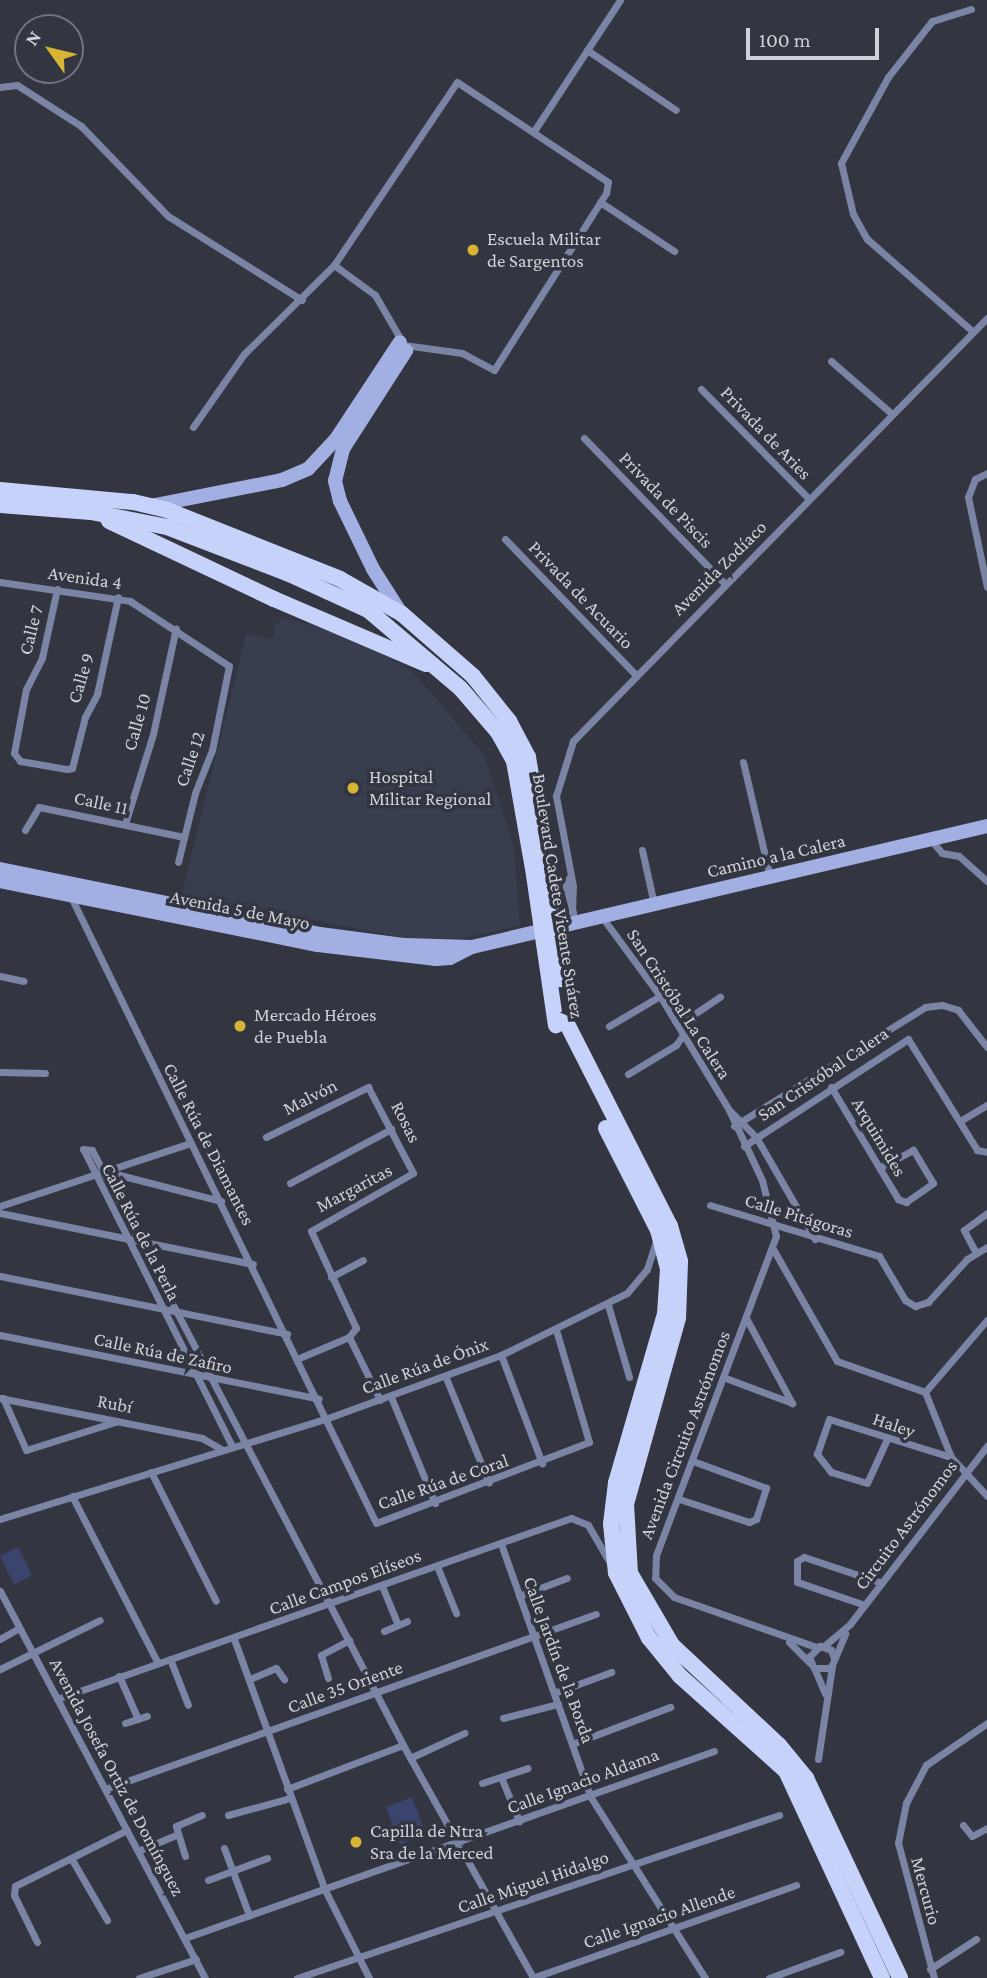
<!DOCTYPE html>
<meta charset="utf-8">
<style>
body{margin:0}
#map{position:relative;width:987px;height:1978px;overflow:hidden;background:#333640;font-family:"Crimson Pro",serif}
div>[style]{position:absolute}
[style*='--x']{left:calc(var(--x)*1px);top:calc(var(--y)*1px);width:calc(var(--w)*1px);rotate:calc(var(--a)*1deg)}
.built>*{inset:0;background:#393e4e}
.green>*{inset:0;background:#3b446c}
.street>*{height:7px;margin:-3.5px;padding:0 3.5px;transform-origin:3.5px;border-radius:3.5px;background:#7b84a4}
.secondary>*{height:14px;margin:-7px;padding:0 7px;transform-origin:7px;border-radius:7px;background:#a1afe3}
.primary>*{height:16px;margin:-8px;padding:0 8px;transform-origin:8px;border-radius:8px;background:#c7d2fa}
.primary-bridge>*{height:16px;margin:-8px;padding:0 8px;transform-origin:8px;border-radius:8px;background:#c7d2fa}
.dots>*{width:19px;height:19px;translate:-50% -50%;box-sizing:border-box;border:4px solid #333640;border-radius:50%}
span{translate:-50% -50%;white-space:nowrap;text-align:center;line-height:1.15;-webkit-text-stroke:7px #333640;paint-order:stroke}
.poi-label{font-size:19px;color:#cfd1d8}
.left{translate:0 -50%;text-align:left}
.street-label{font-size:19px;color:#cfd1d8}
.north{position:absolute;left:14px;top:14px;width:70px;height:70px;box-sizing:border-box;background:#333640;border:2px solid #71747d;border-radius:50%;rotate:304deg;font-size:19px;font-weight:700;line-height:28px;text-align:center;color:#cfd1d8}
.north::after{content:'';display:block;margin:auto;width:24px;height:32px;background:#d7b434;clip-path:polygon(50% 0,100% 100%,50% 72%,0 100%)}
.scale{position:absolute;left:746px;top:28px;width:133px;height:32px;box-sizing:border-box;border:4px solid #cfd1d8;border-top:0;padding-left:9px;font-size:21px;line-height:24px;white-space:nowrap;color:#cfd1d8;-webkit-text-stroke:5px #333640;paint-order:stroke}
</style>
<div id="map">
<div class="built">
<div style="clip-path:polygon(285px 618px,352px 637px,412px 671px,484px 755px,514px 847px,520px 925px,464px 938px,409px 939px,182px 894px,246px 634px,272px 639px,276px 624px)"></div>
</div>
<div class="green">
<div style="clip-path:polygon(18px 1547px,32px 1575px,14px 1585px,0 1556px)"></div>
<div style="clip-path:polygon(412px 1797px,426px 1835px,400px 1845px,386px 1807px)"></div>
</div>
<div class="street">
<div style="--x:971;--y:9;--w:41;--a:162.9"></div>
<div style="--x:932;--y:21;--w:71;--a:128.2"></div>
<div style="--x:888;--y:77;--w:98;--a:118.7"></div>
<div style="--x:841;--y:163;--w:52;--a:76.8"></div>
<div style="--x:853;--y:214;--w:29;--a:61"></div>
<div style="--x:867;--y:239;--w:140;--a:41.2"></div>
<div style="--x:587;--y:50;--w:107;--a:34"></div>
<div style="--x:0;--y:87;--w:17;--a:-7"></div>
<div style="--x:17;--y:85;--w:76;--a:32.6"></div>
<div style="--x:81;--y:126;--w:125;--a:46"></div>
<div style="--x:168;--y:216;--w:158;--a:32.1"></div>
<div style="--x:534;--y:131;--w:157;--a:-56.7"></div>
<div style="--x:600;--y:202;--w:89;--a:33.5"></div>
<div style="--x:831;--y:361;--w:81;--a:41"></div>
<div style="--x:701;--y:389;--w:154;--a:45.5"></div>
<div style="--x:193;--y:427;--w:89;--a:-55.1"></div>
<div style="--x:244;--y:354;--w:127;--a:-44.7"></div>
<div style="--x:334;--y:265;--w:220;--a:-56.1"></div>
<div style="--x:457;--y:82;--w:181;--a:33.5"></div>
<div style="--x:608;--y:182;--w:11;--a:100"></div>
<div style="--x:606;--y:193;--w:209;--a:122.3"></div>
<div style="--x:494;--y:370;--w:36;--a:-152"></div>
<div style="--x:462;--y:353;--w:59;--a:-172.1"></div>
<div style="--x:404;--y:345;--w:58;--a:-120.1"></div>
<div style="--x:375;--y:295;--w:51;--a:-143.8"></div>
<div style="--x:584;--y:438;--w:203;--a:46"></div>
<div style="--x:987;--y:473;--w:13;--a:153"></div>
<div style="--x:975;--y:479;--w:19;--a:111"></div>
<div style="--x:968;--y:497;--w:92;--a:78.1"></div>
<div style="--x:505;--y:539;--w:187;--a:46.1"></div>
<div style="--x:0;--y:582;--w:131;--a:8.3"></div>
<div style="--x:130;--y:601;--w:118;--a:33.3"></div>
<div style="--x:229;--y:666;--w:86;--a:101.4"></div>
<div style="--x:212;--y:750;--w:46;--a:111.6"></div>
<div style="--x:195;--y:793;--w:71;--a:103.8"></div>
<div style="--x:57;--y:589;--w:71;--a:102.3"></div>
<div style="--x:42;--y:658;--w:35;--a:117"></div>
<div style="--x:26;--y:689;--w:65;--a:100.6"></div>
<div style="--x:14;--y:753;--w:10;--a:53"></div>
<div style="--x:20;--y:761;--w:48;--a:9.7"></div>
<div style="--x:67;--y:769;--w:5;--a:-11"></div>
<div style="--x:72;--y:768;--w:53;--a:-75.7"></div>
<div style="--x:85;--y:717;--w:26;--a:-62"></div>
<div style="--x:97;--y:694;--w:99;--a:-77.8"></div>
<div style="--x:743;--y:762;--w:118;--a:76.8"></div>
<div style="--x:125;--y:824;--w:94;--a:-72.7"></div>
<div style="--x:153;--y:734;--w:108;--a:-77.8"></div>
<div style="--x:25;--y:830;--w:27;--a:-59"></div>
<div style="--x:39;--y:807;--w:148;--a:11.7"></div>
<div style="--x:931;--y:840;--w:17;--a:50"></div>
<div style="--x:942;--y:853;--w:17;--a:10"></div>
<div style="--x:959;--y:856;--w:38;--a:42"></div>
<div style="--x:642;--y:850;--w:55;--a:77.5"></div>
<div style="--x:569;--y:878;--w:9;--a:111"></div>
<div style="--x:566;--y:886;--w:28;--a:75"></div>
<div style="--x:71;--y:897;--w:696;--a:64.02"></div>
<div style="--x:376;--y:1523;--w:228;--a:-20.8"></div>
<div style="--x:589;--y:1442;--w:117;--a:-106.4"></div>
<div style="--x:572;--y:912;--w:26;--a:-88"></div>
<div style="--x:573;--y:886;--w:92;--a:-100.7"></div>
<div style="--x:556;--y:796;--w:58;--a:-72.8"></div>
<div style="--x:573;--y:741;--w:592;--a:-45.62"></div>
<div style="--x:602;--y:917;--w:98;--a:53.7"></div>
<div style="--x:660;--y:996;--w:133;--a:58.8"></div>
<div style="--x:729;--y:1110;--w:77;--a:64.8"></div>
<div style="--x:762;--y:1180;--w:58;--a:76"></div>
<div style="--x:776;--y:1236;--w:341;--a:110.6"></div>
<div style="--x:656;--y:1555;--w:23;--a:92"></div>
<div style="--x:655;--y:1578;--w:27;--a:45"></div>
<div style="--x:674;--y:1597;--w:151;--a:19.4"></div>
<div style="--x:0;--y:976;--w:24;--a:12"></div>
<div style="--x:675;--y:1021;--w:12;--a:-9"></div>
<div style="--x:687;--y:1019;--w:40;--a:-34"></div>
<div style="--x:609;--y:1026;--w:59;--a:-30.5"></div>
<div style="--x:0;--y:1072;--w:45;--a:1.3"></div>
<div style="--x:628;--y:1074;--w:56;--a:-31.1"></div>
<div style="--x:676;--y:1045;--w:12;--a:-55"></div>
<div style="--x:831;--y:1087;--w:131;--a:59.1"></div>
<div style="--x:898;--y:1199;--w:9;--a:21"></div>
<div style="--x:906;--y:1202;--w:33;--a:-35"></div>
<div style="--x:933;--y:1183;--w:39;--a:-121"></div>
<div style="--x:913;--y:1150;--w:38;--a:152"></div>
<div style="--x:729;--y:1110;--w:38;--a:45"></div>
<div style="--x:756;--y:1137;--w:118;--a:60"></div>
<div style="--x:960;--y:1121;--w:31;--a:-31"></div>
<div style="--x:734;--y:1126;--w:225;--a:-31.9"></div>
<div style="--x:925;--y:1007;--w:17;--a:-7"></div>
<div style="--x:942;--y:1005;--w:17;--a:17"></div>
<div style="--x:958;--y:1010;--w:47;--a:51.9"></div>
<div style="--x:266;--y:1137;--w:114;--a:-26.1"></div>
<div style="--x:368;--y:1087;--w:97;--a:62.4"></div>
<div style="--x:413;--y:1173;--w:117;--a:150.4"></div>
<div style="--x:311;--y:1231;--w:107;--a:65.1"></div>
<div style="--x:356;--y:1328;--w:11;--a:128"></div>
<div style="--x:349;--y:1337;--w:54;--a:157.2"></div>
<div style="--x:744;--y:1146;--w:196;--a:-33.1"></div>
<div style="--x:908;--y:1039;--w:131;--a:58.1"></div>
<div style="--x:977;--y:1150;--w:10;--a:11"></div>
<div style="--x:104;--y:1171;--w:121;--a:14.4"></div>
<div style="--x:290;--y:1183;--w:115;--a:-28.1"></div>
<div style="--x:710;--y:1205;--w:177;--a:16.8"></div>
<div style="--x:879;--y:1256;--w:51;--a:59.4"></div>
<div style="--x:905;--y:1300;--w:12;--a:31"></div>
<div style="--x:915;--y:1306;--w:14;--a:-17"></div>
<div style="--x:928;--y:1302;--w:58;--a:-47.8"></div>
<div style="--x:967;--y:1259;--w:23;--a:-31"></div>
<div style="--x:0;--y:1206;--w:201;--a:-18.3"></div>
<div style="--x:0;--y:1213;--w:258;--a:11.4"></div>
<div style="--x:773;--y:1249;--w:129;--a:60.3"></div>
<div style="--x:837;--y:1361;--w:93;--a:19.4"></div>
<div style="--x:976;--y:1253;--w:26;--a:-118"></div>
<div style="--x:964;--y:1230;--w:29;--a:-36"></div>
<div style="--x:0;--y:1276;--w:293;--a:11.4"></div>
<div style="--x:331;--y:1277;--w:36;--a:-28"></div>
<div style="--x:608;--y:1305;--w:75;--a:73.7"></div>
<div style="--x:746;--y:1318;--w:97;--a:61.6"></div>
<div style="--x:0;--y:1335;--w:325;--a:11.3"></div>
<div style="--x:349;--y:1337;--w:70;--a:63.8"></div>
<div style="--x:501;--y:1355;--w:116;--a:69.2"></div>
<div style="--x:723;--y:1377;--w:74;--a:20.6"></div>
<div style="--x:446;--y:1378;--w:113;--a:67.7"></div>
<div style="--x:925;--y:1392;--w:70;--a:68.2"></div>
<div style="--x:951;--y:1457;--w:53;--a:47.3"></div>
<div style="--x:925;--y:1392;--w:95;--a:-49.3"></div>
<div style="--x:391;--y:1397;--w:115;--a:67.5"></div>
<div style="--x:0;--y:1398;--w:206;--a:11.2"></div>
<div style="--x:202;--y:1438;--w:22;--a:30"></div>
<div style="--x:3;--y:1398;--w:57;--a:66.1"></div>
<div style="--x:26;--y:1450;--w:96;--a:-17.5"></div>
<div style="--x:887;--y:1439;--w:48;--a:114.4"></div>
<div style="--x:867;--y:1483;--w:38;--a:-163"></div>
<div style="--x:831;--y:1472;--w:23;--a:-128"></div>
<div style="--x:817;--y:1454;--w:37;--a:-71"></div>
<div style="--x:829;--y:1419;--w:128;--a:17.3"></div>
<div style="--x:232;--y:1446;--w:332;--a:-116.6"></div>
<div style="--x:83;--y:1149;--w:9;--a:6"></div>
<div style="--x:92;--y:1150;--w:671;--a:62.4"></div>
<div style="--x:403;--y:1745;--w:267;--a:60.8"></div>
<div style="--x:151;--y:1472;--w:144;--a:63.3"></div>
<div style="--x:72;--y:1496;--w:188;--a:62.8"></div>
<div style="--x:679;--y:1499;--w:74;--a:18.2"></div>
<div style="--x:749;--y:1522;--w:8;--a:-23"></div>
<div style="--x:756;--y:1519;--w:33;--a:-72"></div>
<div style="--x:766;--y:1488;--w:78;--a:-159.7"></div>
<div style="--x:0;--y:1519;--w:343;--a:-17.1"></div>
<div style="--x:328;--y:1418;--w:184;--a:-20"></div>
<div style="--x:501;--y:1355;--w:140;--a:-26.2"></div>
<div style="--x:627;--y:1293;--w:31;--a:-50"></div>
<div style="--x:647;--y:1269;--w:32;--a:-72"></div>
<div style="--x:501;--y:1544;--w:267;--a:70.5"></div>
<div style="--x:590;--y:1796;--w:215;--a:57.7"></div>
<div style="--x:437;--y:1566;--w:51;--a:68"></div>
<div style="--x:382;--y:1586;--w:42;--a:67.7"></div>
<div style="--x:0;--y:1591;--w:438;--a:62.1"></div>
<div style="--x:519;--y:1596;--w:51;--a:-20.6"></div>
<div style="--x:865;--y:1605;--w:72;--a:-161.3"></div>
<div style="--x:797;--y:1582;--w:21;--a:-90"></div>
<div style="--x:797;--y:1561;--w:8;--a:-30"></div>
<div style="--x:804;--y:1557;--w:82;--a:18.4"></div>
<div style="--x:384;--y:1631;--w:25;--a:-23"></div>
<div style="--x:0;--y:1639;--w:22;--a:-30"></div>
<div style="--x:234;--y:1639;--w:265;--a:70.1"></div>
<div style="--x:324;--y:1888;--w:101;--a:63.4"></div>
<div style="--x:789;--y:1642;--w:30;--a:45"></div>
<div style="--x:824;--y:1646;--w:34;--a:-40"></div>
<div style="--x:850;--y:1624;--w:225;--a:-52.4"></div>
<div style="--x:834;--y:1658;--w:9;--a:-111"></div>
<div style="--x:831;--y:1650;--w:12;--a:-160"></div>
<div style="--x:820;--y:1646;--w:16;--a:135"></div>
<div style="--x:809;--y:1657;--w:12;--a:66"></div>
<div style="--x:814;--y:1668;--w:15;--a:0"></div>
<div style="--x:829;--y:1668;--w:4;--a:-45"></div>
<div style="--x:832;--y:1665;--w:34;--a:-67"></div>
<div style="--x:170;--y:1659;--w:49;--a:68.6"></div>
<div style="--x:0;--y:1669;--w:111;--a:-26.1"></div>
<div style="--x:815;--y:1670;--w:26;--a:67"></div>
<div style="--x:119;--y:1676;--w:47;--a:66.2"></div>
<div style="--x:328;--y:1678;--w:24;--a:-107"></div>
<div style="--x:321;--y:1655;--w:32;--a:-28"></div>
<div style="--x:250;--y:1679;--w:28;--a:-23"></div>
<div style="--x:276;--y:1668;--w:14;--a:54"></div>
<div style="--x:554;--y:1693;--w:61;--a:-20.2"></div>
<div style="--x:57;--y:1699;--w:545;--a:-19.4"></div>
<div style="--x:571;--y:1518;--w:18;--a:22"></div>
<div style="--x:588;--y:1525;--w:44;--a:59.9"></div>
<div style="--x:503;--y:1718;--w:57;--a:-14.3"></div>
<div style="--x:125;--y:1723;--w:23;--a:-18"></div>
<div style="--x:572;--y:1744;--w:105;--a:-20.7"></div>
<div style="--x:410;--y:1758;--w:60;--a:-24.8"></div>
<div style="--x:818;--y:1759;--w:94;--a:-81.4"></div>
<div style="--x:501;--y:1777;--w:48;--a:67.8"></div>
<div style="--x:482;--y:1783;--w:48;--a:-18.1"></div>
<div style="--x:105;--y:1789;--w:521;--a:-19.62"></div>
<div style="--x:287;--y:1789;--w:124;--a:-20.8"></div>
<div style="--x:228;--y:1815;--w:64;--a:-15.3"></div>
<div style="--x:963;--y:1825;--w:14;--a:51"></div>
<div style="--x:972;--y:1836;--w:17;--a:-28"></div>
<div style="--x:224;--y:1848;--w:72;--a:69.5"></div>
<div style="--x:138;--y:1851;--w:43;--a:-23"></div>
<div style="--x:185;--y:1856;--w:31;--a:-107"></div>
<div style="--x:176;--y:1826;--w:28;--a:-23"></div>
<div style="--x:71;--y:1858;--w:72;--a:59.9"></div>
<div style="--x:208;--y:1880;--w:63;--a:-20.4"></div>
<div style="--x:185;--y:1938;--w:561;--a:-19.47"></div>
<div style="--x:37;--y:1942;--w:52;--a:-116.1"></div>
<div style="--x:14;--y:1895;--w:9;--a:-84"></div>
<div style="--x:15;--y:1886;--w:125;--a:-26.6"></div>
<div style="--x:930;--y:1969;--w:55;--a:-33.1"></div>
<div style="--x:139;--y:1978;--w:60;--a:-18.4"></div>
<div style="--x:297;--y:1978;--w:509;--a:-18.68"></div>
<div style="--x:532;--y:1978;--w:280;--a:-19.4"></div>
<div style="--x:769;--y:1978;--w:76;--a:-20.1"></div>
<div style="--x:934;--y:1978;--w:140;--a:-104.9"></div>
<div style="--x:898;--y:1843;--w:41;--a:-78.7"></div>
<div style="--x:906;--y:1803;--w:43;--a:-62.2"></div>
<div style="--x:926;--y:1765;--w:74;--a:-34.5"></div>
</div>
<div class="secondary">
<div style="--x:155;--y:505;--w:129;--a:-11.1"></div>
<div style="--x:282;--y:480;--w:28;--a:-23"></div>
<div style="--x:308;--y:469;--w:41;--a:-47"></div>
<div style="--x:336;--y:439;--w:116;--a:-56.6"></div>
<div style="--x:401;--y:613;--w:52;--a:-122.5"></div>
<div style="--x:373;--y:569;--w:76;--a:-115.9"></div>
<div style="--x:340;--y:501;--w:21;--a:-104"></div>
<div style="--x:335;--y:481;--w:33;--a:-76"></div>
<div style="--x:343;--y:449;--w:117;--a:-57.3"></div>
<div style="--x:0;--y:869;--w:327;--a:11.5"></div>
<div style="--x:320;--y:934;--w:86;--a:7.4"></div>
<div style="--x:405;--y:945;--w:67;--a:1.7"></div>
<div style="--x:472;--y:947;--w:529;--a:-13.22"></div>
<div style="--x:0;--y:881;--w:324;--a:11.4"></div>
<div style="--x:318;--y:945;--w:119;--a:6.8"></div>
<div style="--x:436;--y:959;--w:14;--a:-4"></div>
<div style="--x:450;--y:958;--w:22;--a:-27"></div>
</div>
<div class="primary">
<div style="--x:0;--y:490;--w:134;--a:5.2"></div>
<div style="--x:133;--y:502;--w:35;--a:13"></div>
<div style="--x:167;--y:510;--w:186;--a:21.7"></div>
<div style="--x:340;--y:579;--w:71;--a:29.4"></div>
<div style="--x:402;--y:614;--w:94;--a:41.1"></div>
<div style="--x:473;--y:676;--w:58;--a:51.3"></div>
<div style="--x:509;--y:721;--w:41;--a:62.2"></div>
<div style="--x:528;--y:757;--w:116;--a:80.5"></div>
<div style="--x:0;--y:505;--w:91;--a:4.4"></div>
<div style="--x:91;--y:512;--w:77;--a:11.2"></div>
<div style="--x:167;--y:527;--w:129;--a:21"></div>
<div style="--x:287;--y:573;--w:89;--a:24.6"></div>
<div style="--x:368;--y:610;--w:122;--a:40.3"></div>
<div style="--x:461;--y:689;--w:57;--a:49.3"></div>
<div style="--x:498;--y:732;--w:33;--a:61"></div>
<div style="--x:514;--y:761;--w:116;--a:80"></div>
<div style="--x:109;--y:521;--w:183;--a:25.3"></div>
<div style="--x:274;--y:599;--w:165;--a:23.2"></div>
<div style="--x:565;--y:1020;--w:231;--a:63"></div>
<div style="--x:670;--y:1226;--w:37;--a:74"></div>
<div style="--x:680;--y:1262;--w:56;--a:92"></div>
<div style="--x:678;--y:1318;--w:193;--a:105.6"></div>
<div style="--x:626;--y:1504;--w:69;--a:86.7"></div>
<div style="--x:630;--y:1573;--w:83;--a:59.7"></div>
<div style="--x:672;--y:1645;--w:146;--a:43.1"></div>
<div style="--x:779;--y:1745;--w:43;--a:50.7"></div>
<div style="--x:806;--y:1778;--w:221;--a:64.8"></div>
<div style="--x:606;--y:1128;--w:114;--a:63"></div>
<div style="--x:658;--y:1230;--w:40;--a:75.6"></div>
<div style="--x:668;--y:1269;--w:45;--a:93.8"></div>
<div style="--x:665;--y:1314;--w:176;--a:106.2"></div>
<div style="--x:616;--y:1483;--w:41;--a:97"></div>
<div style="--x:611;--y:1524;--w:49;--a:84.2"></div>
<div style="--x:616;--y:1573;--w:73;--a:63.1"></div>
<div style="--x:649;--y:1638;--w:49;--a:50.8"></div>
<div style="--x:680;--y:1676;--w:142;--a:41.9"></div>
<div style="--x:786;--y:1771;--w:228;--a:65.1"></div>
</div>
<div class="primary-bridge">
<div style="--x:547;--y:871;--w:109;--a:83.1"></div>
<div style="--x:534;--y:875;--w:152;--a:81.7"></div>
</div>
<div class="dots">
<div style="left:473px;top:250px;background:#d7b434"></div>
<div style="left:353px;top:788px;background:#d7b434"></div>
<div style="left:240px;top:1026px;background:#d7b434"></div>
<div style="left:356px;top:1842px;background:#d7b434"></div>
</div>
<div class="poi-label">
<span class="left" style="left:487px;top:250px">Escuela Militar<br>de Sargentos</span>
<span class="left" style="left:369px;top:788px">Hospital<br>Militar Regional</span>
<span class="left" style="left:254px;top:1026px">Mercado Héroes<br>de Puebla</span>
<span class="left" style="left:370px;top:1842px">Capilla de Ntra<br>Sra de la Merced</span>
</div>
<div class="street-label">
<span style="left:766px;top:433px;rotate:46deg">Privada de Aries</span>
<span style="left:666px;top:500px;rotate:46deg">Privada de Piscis</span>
<span style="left:719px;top:568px;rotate:-45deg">Avenida Zodíaco</span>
<span style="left:85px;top:578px;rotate:8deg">Avenida 4</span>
<span style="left:581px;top:595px;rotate:46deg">Privada de Acuario</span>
<span style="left:31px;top:630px;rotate:-76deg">Calle 7</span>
<span style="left:81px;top:678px;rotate:-73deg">Calle 9</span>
<span style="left:137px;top:722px;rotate:-74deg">Calle 10</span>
<span style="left:190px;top:759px;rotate:-71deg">Calle 12</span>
<span style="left:101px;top:803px;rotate:12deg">Calle 11</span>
<span style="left:776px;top:856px;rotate:-13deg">Camino a la Calera</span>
<span style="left:558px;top:896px;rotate:81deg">Boulevard Cadete Vicente Suárez</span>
<span style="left:240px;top:910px;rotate:11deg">Avenida 5 de Mayo</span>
<span style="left:679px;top:1004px;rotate:57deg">San Cristóbal La Calera</span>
<span style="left:823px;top:1074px;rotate:-34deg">San Cristóbal Calera</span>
<span style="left:310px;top:1097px;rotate:-27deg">Malvón</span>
<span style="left:406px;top:1122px;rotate:63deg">Rosas</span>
<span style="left:879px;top:1137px;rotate:59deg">Arquimides</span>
<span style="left:209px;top:1144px;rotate:63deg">Calle Rúa de Diamantes</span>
<span style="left:354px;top:1188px;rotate:-28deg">Margaritas</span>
<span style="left:799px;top:1216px;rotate:17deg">Calle Pitágoras</span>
<span style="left:141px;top:1232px;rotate:63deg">Calle Rúa de la Perla</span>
<span style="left:163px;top:1353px;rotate:12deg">Calle Rúa de Zafiro</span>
<span style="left:425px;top:1366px;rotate:-20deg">Calle Rúa de Ónix</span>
<span style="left:115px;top:1404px;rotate:11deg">Rubí</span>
<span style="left:894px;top:1425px;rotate:19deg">Haley</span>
<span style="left:685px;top:1435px;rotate:-69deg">Avenida Circuito Astrónomos</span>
<span style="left:443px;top:1482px;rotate:-19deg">Calle Rúa de Coral</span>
<span style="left:906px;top:1525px;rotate:-53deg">Circuito Astrónomos</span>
<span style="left:345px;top:1582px;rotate:-20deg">Calle Campos Elíseos</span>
<span style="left:559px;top:1660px;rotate:70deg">Calle Jardín de la Borda</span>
<span style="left:345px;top:1687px;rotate:-20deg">Calle 35 Oriente</span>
<span style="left:117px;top:1777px;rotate:62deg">Avenida Josefa Ortiz de Domínguez</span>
<span style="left:583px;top:1781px;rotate:-20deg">Calle Ignacio Aldama</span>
<span style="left:533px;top:1882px;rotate:-19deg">Calle Miguel Hidalgo</span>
<span style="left:926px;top:1891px;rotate:75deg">Mercurio</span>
<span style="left:659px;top:1917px;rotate:-19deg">Calle Ignacio Allende</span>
</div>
<div class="north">N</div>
<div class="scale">100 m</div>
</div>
